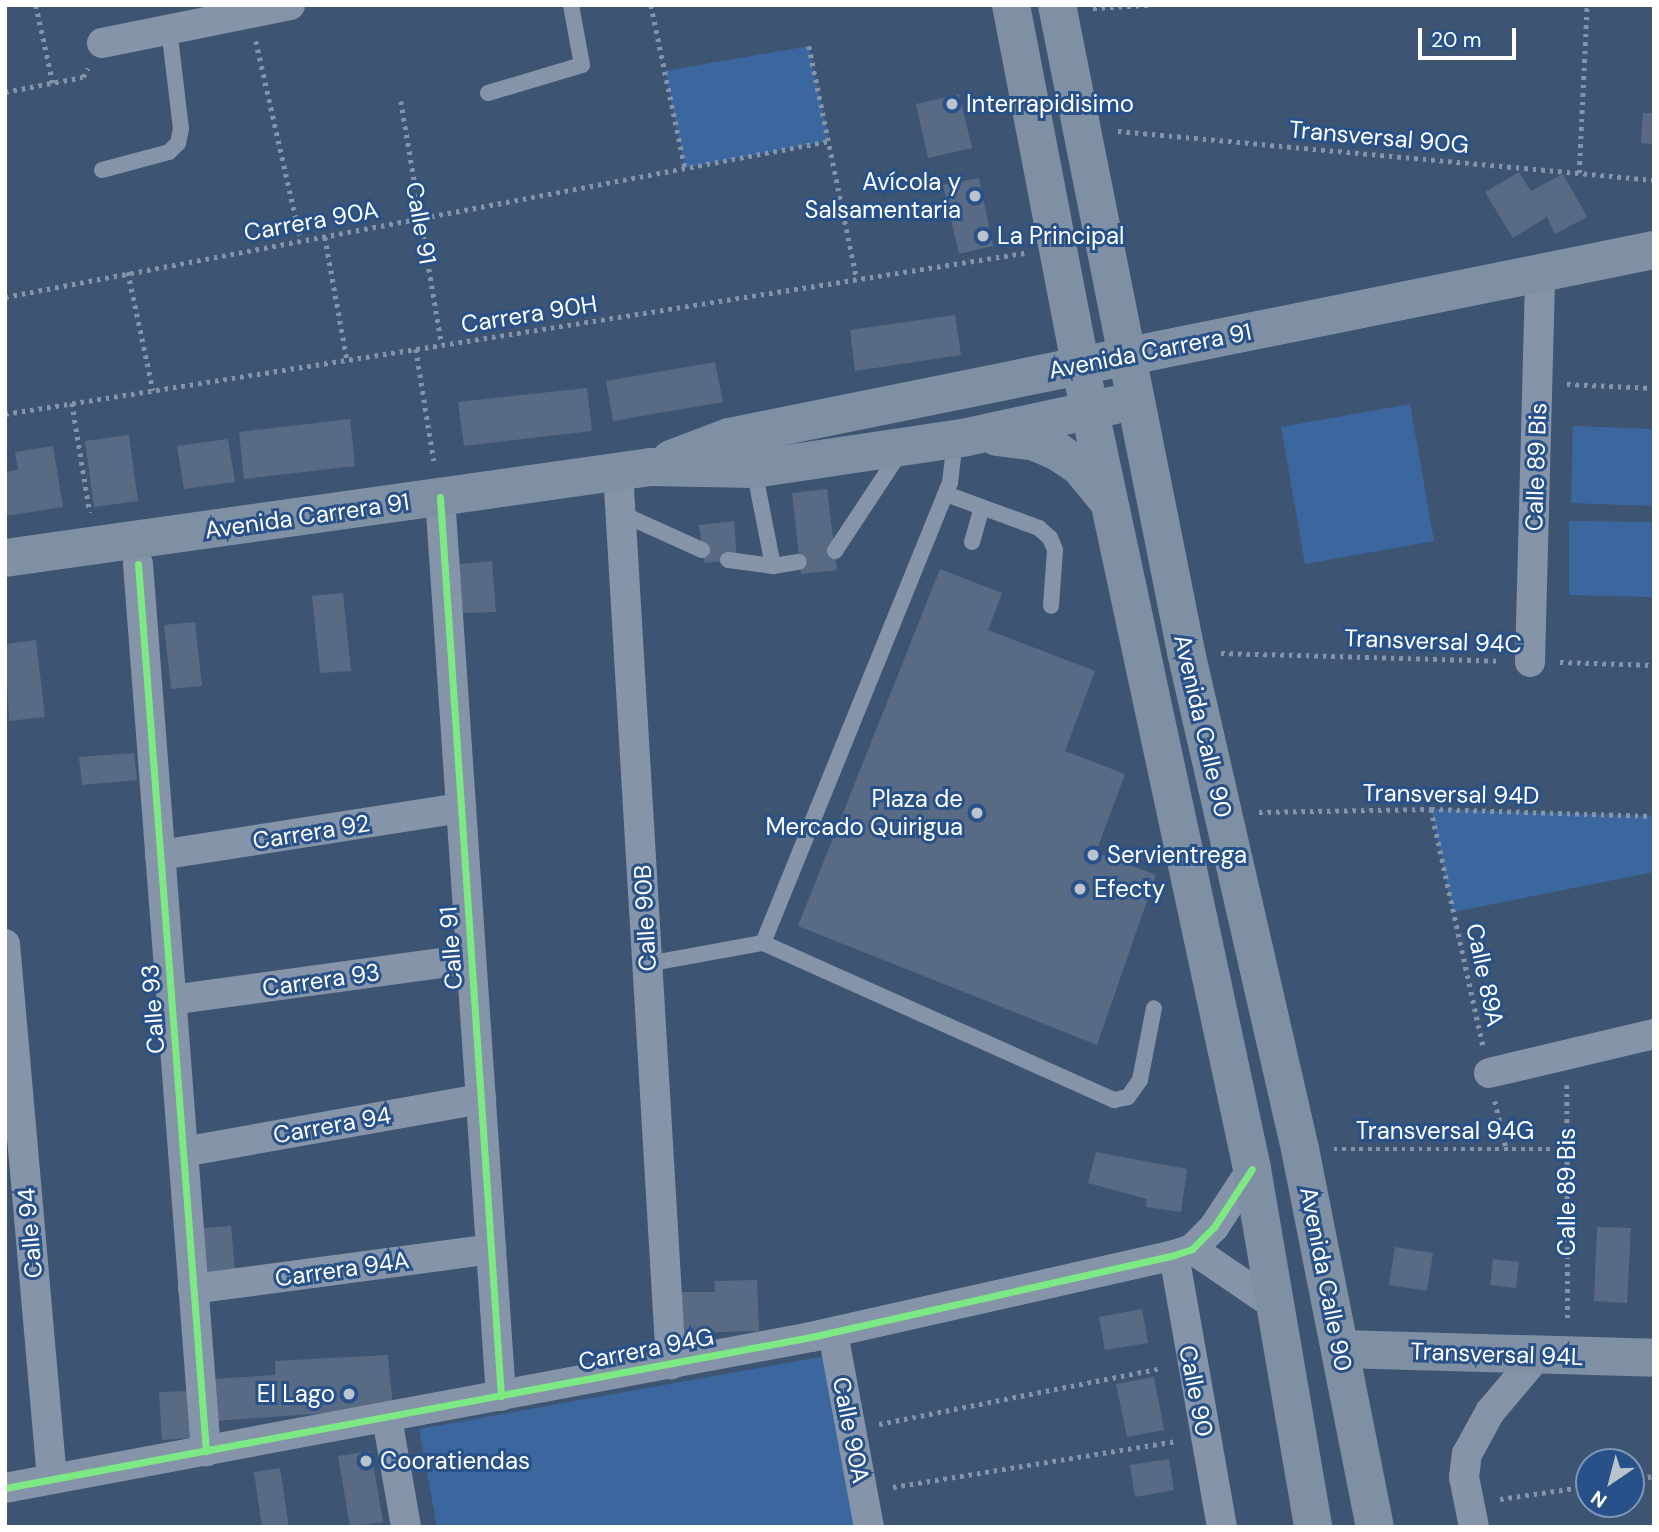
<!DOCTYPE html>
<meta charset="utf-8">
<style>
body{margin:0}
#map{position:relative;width:1659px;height:1532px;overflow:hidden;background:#3e5473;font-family:"DM Sans",sans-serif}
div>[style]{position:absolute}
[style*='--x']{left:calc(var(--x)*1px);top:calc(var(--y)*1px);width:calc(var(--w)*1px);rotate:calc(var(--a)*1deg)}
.green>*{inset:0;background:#3c679e}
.building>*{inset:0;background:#596b84}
.path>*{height:4.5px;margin-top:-2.25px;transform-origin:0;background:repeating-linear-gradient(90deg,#8594a8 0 3.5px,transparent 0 8.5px)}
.service>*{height:16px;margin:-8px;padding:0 8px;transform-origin:8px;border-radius:8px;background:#8594a8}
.minor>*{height:30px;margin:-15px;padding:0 15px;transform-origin:15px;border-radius:15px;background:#8594a8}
.secondary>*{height:38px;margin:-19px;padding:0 19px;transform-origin:19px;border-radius:19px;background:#8090a4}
.cycleway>*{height:7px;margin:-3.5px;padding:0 3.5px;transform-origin:3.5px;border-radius:3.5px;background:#7ce984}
.dots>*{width:19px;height:19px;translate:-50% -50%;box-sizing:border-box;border:4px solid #285189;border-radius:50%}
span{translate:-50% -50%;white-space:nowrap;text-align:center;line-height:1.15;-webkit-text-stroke:6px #285189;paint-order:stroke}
.poi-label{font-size:24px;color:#fff}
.left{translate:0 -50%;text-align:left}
.right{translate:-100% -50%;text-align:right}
.street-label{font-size:24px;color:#fff}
.frame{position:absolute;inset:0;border:7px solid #fff;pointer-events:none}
.north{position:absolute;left:1575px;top:1448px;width:70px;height:70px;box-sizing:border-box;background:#285189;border:2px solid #7e97b8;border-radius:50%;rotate:215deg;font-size:19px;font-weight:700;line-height:28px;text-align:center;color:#fff}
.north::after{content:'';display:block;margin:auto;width:24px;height:32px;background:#bbc3ce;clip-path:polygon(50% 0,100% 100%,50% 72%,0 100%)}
.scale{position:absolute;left:1418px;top:28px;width:98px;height:32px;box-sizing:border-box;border:4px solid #fff;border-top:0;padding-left:9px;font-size:21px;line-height:24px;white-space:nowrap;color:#fff;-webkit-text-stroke:5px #285189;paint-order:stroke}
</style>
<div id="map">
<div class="green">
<div style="clip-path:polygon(809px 46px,829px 141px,685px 168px,665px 71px)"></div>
<div style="clip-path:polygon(1410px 404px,1434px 541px,1305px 564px,1281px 427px)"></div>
<div style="clip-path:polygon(1573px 426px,1654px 429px,1654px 506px,1571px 503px)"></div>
<div style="clip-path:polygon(1569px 521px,1654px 522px,1654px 597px,1569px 595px)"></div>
<div style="clip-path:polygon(1431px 809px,1654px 816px,1654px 872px,1453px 912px)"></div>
<div style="clip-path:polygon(826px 1356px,857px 1527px,437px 1527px,419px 1429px)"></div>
</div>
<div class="building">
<div style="clip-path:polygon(959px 94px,972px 148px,928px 158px,916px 104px)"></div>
<div style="clip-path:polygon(1643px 113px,1654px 113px,1654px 144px,1641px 143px)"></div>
<div style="clip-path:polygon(1519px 172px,1531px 191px,1563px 174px,1587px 217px,1555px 234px,1547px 217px,1513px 238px,1485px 192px)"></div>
<div style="clip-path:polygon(979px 178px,993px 246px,959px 254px,943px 185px)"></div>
<div style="clip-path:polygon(955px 315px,961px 355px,855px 371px,850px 330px)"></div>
<div style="clip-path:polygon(715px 362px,723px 402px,613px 421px,606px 381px)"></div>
<div style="clip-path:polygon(587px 388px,592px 431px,464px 446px,458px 402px)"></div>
<div style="clip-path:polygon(350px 419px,355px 466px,244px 479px,239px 432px)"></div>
<div style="clip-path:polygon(129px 435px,138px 501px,94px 507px,85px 441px)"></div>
<div style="clip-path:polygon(228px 439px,235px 482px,184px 489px,177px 446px)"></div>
<div style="clip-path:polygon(53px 446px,63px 507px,5px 516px,5px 472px,18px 470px,15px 452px)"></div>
<div style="clip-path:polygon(827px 489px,837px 570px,801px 574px,792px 493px)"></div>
<div style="clip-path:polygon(734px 521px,737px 560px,704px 563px,699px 525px)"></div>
<div style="clip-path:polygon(492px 561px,496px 612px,463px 613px,459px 564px)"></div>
<div style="clip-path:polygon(940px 569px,1002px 593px,988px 630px,1095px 671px,1065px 751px,1125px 774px,1096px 852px,1156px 875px,1097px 1045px,798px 926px)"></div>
<div style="clip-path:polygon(343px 593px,351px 671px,320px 673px,312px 596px)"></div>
<div style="clip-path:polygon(195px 622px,202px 686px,171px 689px,164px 625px)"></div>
<div style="clip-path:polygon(36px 640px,45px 717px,9px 721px,5px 644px)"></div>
<div style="clip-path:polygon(134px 753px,137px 780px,82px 785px,79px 757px)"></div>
<div style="clip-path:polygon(1096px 1152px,1187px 1169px,1181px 1212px,1146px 1207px,1147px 1199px,1088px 1183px)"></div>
<div style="clip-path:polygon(231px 1226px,236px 1282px,207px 1284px,203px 1228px)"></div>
<div style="clip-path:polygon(1597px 1227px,1631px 1228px,1627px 1303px,1594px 1301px)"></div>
<div style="clip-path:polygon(1395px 1247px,1433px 1253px,1427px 1291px,1389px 1285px)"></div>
<div style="clip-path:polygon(1493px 1259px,1519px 1262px,1516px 1288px,1490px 1285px)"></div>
<div style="clip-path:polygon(757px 1280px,759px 1331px,679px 1333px,678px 1292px,715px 1292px,714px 1281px)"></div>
<div style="clip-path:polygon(1142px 1309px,1148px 1343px,1105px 1350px,1099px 1317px)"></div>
<div style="clip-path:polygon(388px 1355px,393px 1408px,217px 1421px,213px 1379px,275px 1375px,275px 1361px)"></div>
<div style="clip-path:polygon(1154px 1377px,1164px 1430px,1127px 1437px,1116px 1384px)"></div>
<div style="clip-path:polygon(189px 1391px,191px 1438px,162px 1440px,159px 1392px)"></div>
<div style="clip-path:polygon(371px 1451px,383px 1522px,350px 1527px,338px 1456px)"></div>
<div style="clip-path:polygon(1169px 1459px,1174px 1490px,1135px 1497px,1130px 1465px)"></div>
<div style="clip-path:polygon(280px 1468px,289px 1527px,262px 1527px,254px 1472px)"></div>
</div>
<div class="path">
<div style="--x:36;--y:5;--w:80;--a:77.7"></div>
<div style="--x:651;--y:5;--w:167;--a:78.2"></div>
<div style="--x:1093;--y:8;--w:55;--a:-3.1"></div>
<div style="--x:256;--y:41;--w:204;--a:77.3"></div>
<div style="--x:809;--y:46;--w:238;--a:78.4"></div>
<div style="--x:5;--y:92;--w:79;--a:-10.9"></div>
<div style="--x:83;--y:77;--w:10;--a:-61"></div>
<div style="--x:401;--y:101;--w:247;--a:80.5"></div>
<div style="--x:1118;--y:131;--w:538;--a:5.22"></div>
<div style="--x:1579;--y:173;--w:168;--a:-87.3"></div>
<div style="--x:325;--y:237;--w:124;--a:79.8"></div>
<div style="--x:128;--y:272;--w:121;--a:78"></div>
<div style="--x:5;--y:297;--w:839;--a:-10.72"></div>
<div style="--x:416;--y:349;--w:113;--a:80.9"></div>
<div style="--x:1567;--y:384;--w:87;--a:2.6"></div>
<div style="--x:72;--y:403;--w:111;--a:80.7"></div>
<div style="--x:5;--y:414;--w:1032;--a:-8.98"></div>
<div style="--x:1221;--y:653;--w:278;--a:1.6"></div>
<div style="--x:1560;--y:662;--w:94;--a:1.8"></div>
<div style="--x:1431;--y:809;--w:242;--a:77.6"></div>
<div style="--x:1259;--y:812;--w:172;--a:-1"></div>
<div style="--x:1431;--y:809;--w:223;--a:1.8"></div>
<div style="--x:1567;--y:1085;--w:236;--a:89.8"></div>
<div style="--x:1495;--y:1101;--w:48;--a:76.8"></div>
<div style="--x:1334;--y:1149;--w:233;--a:0"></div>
<div style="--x:879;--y:1424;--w:289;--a:-11.2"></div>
<div style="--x:1631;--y:1480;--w:23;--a:-10"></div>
<div style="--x:893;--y:1487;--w:289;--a:-9.2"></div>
<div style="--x:1500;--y:1499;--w:90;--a:-8.3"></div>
</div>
<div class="service">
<div style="--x:488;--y:93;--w:98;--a:-16.6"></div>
<div style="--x:582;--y:65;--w:61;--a:-100.4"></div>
<div style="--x:102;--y:170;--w:69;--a:-15"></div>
<div style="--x:169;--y:152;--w:13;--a:-45"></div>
<div style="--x:178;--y:143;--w:14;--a:-78"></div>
<div style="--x:181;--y:129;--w:101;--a:-96.8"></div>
<div style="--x:754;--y:469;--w:99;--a:78.9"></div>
<div style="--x:773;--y:566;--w:26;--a:-9"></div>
<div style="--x:946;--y:494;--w:99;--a:20.1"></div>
<div style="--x:1039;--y:528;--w:15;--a:42"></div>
<div style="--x:1050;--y:538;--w:13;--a:67"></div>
<div style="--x:1055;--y:550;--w:56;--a:94.1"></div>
<div style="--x:620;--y:513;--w:90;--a:24.3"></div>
<div style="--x:972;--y:542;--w:36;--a:-74"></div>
<div style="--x:835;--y:551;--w:120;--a:-56.6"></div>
<div style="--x:728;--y:560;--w:45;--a:7.6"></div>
<div style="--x:763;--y:943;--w:497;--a:-67.9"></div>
<div style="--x:950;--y:483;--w:43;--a:-83.4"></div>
<div style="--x:763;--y:943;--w:385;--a:24.1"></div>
<div style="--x:1114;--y:1100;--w:14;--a:-12"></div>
<div style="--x:1128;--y:1097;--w:21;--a:-55"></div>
<div style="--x:1140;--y:1080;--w:73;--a:-79"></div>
<div style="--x:647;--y:964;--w:118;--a:-10.3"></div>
</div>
<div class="minor">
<div style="--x:102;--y:43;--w:192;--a:-11.4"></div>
<div style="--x:618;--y:471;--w:895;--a:86.6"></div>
<div style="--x:440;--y:497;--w:901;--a:86.12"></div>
<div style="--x:138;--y:564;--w:890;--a:85.62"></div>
<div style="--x:1530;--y:662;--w:389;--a:-88.5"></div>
<div style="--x:160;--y:855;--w:305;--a:-8.9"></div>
<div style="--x:5;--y:944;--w:537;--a:84.98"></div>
<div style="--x:171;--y:1000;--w:303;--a:-7.8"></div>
<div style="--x:1489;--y:1073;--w:170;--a:-13.3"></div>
<div style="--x:183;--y:1152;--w:303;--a:-10.1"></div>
<div style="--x:1192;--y:1249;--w:98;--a:34.2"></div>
<div style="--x:1174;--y:1255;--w:276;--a:80"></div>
<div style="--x:193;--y:1289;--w:301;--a:-7.6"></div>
<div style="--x:833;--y:1333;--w:197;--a:79.5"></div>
<div style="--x:387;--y:1418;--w:111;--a:80.1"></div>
<div style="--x:5;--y:1488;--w:820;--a:-10.61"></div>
<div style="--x:811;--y:1337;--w:372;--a:-12.7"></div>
<div style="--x:1174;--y:1255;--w:19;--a:-18"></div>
<div style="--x:1192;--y:1249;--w:31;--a:-45"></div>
<div style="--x:1214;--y:1227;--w:69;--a:-56.8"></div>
<div style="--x:1474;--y:1527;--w:51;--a:-101.3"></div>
<div style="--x:1464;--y:1477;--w:23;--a:-83"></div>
<div style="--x:1467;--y:1454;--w:48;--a:-61.3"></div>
<div style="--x:1490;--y:1412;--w:75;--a:-49.9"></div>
</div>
<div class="secondary">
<div style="--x:1011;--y:5;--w:367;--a:79.1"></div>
<div style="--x:1080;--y:365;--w:822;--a:77.92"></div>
<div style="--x:1252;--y:1169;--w:363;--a:80.3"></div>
<div style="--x:1057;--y:5;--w:660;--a:78.72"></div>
<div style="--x:1186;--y:652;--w:510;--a:77.08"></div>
<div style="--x:1300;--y:1149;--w:385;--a:78.8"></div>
<div style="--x:997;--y:437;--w:38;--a:7"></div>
<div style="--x:1035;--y:442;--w:25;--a:23"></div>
<div style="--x:1058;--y:452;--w:27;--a:34"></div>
<div style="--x:1080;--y:467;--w:45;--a:50.4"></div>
<div style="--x:671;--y:459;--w:62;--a:-20.8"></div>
<div style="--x:729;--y:437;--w:944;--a:-11.43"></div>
<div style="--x:5;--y:558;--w:652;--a:-8.02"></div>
<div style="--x:651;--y:467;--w:103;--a:1.1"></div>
<div style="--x:754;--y:469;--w:215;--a:-8.5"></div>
<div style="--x:967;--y:437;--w:151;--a:-12.2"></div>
<div style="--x:1341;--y:1349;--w:313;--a:1.6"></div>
</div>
<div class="cycleway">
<div style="--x:440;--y:497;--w:901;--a:86.12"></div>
<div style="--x:138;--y:564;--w:890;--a:85.62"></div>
<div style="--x:5;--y:1488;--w:820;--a:-10.61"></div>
<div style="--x:811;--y:1337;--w:372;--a:-12.7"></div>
<div style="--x:1174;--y:1255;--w:19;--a:-18"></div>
<div style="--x:1192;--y:1249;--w:31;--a:-45"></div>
<div style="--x:1214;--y:1227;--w:69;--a:-56.8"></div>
</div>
<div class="dots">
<div style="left:952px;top:104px;background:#bbc3ce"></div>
<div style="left:975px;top:196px;background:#bbc3ce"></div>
<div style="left:983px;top:236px;background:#bbc3ce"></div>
<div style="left:977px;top:813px;background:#bbc3ce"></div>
<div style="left:1093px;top:855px;background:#bbc3ce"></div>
<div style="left:1080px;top:889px;background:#bbc3ce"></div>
<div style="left:349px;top:1394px;background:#bbc3ce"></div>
<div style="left:366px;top:1461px;background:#bbc3ce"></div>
</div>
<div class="poi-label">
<span class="left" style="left:966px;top:104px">Interrapidisimo</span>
<span class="right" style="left:961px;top:196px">Avícola y<br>Salsamentaria</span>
<span class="left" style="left:997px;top:236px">La Principal</span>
<span class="right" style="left:963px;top:813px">Plaza de<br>Mercado Quirigua</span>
<span class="left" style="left:1107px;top:855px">Servientrega</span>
<span class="left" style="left:1094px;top:889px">Efecty</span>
<span class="right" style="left:335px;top:1394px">El Lago</span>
<span class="left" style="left:380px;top:1461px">Cooratiendas</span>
</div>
<div class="street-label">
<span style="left:1379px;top:137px;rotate:5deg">Transversal 90G</span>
<span style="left:311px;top:221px;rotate:-10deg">Carrera 90A</span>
<span style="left:421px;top:223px;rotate:80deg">Calle 91</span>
<span style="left:529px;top:314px;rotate:-9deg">Carrera 90H</span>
<span style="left:1150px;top:351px;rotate:-11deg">Avenida Carrera 91</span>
<span style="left:1536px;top:467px;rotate:-88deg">Calle 89 Bis</span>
<span style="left:307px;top:516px;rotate:-8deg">Avenida Carrera 91</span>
<span style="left:1433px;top:641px;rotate:2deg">Transversal 94C</span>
<span style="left:1203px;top:726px;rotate:77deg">Avenida Calle 90</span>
<span style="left:1451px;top:794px;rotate:1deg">Transversal 94D</span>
<span style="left:311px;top:832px;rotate:-9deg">Carrera 92</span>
<span style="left:645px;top:918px;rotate:-93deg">Calle 90B</span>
<span style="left:451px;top:948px;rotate:-94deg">Calle 91</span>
<span style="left:1485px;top:975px;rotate:78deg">Calle 89A</span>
<span style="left:321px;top:980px;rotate:-8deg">Carrera 93</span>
<span style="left:153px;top:1009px;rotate:-94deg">Calle 93</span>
<span style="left:332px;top:1125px;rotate:-10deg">Carrera 94</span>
<span style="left:1445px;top:1131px">Transversal 94G</span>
<span style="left:1567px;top:1192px;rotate:-90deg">Calle 89 Bis</span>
<span style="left:30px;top:1233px;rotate:-95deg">Calle 94</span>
<span style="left:342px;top:1269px;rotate:-8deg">Carrera 94A</span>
<span style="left:1326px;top:1279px;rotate:79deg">Avenida Calle 90</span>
<span style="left:646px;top:1349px;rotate:-11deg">Carrera 94G</span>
<span style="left:1497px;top:1354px;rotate:2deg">Transversal 94L</span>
<span style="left:1196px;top:1391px;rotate:79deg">Calle 90</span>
<span style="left:851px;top:1430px;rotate:79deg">Calle 90A</span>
</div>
<div class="frame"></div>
<div class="north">N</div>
<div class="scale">20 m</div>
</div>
